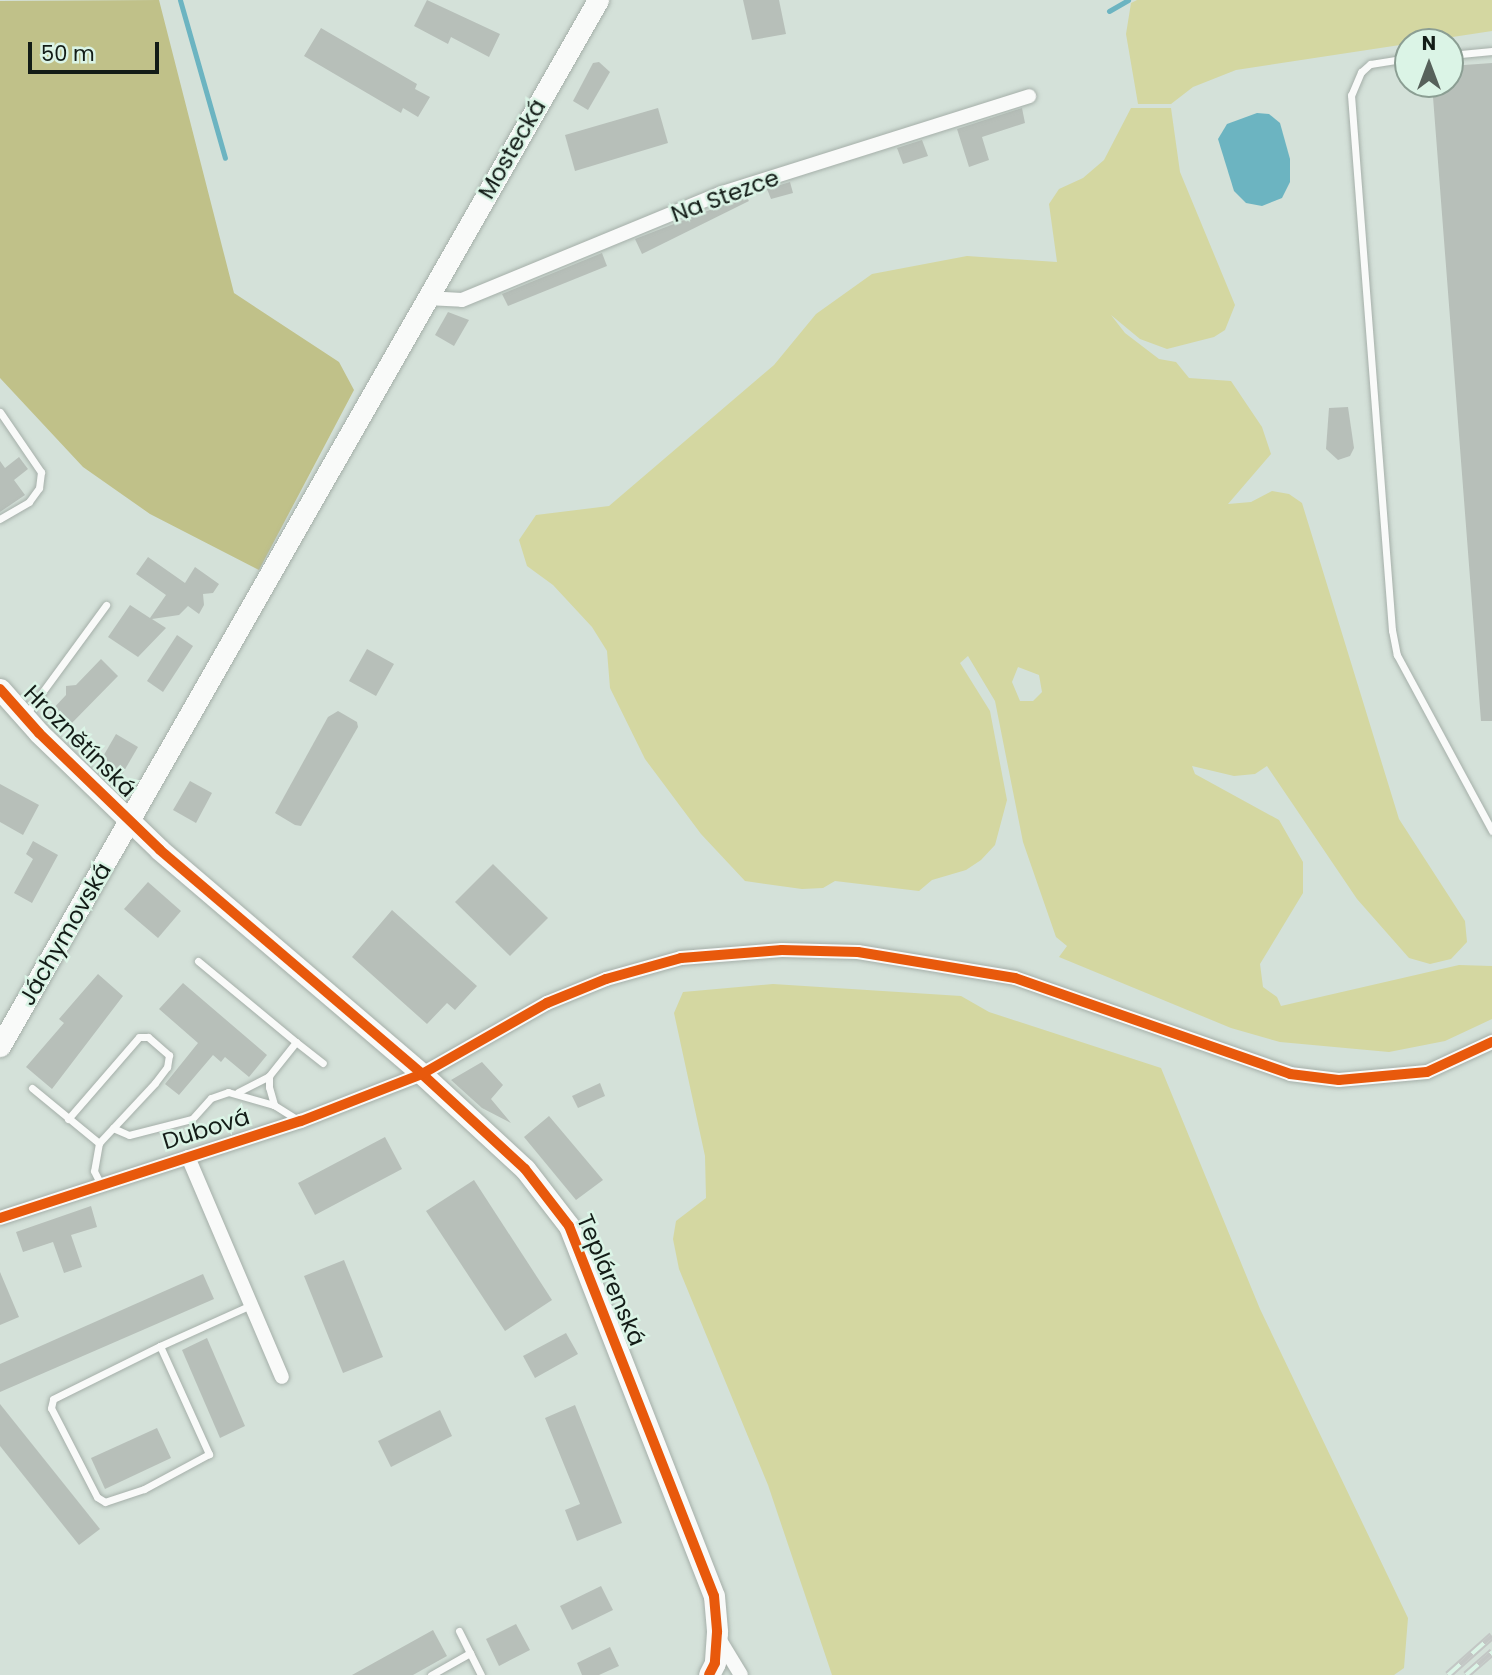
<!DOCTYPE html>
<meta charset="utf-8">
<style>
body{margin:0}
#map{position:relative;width:1492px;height:1675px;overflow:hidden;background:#d4e1d9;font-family:Poppins,sans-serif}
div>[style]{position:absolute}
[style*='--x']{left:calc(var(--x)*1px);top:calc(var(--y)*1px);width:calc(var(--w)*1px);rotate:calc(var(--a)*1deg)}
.green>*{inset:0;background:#d4d7a1}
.forest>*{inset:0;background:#c0c189}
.water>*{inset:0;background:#6cb4c1}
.stream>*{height:5px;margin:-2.5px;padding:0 2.5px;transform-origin:2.5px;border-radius:2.5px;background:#6cb4c1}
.building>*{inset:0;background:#b7bfb9}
.roads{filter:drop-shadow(0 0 2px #a5afa9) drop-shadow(0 0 2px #a5afa9)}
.lane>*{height:7px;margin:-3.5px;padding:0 3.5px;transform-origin:3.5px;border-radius:3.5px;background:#f9faf9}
.street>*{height:14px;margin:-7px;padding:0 7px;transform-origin:7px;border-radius:7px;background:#f9faf9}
.secondary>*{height:21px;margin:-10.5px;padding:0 10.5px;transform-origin:10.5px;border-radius:10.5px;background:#f9faf9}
.rail>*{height:8px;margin-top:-4px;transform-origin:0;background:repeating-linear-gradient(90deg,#dbf4e6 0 16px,#c3c7c5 0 32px);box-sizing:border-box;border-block:2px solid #c3c7c5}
.cycleway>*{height:10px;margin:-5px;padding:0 5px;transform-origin:5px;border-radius:5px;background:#e8590c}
span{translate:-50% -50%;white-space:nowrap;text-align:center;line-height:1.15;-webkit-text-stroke:5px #dbf4e6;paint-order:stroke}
.street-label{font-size:23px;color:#131c17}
.north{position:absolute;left:1394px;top:28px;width:70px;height:70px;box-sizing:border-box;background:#dbf4e6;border:2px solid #8b9e93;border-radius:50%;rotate:0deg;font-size:19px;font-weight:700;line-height:28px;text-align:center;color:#131c17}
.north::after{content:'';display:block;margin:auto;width:24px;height:32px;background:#57615b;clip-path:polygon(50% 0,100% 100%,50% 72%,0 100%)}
.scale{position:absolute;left:28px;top:42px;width:131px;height:32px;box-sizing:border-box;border:4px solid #131c17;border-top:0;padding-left:9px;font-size:21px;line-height:24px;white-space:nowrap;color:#131c17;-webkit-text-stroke:5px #dbf4e6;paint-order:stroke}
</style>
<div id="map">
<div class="green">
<div style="clip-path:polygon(1137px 0,1492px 0,1492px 31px,1236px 70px,1193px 87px,1171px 104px,1138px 104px,1126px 34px,1131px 3px)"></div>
<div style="clip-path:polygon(evenodd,1131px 108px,1171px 108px,1180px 172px,1235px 305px,1225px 330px,1214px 337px,1167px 349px,1140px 339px,1111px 315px,1125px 333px,1159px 359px,1176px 362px,1189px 378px,1231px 381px,1262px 427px,1271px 454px,1228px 504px,1251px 502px,1272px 491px,1289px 494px,1302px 503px,1399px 819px,1465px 921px,1467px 942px,1451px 959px,1430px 964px,1409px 958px,1357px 899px,1267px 766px,1255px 774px,1234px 776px,1192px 766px,1195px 774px,1279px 820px,1303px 862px,1303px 893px,1260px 964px,1263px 987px,1277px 997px,1281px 1006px,1459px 965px,1492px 966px,1492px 1019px,1445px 1041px,1389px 1052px,1280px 1042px,1231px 1028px,1059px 957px,1067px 946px,1056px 937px,1023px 842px,995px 701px,968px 656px,960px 663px,990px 711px,1007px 800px,995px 845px,981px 860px,966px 870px,932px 880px,919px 891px,835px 881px,823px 888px,802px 889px,745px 881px,701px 834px,645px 759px,610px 688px,607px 651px,592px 627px,553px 585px,527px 566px,519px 540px,536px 515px,609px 506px,774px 365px,816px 314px,872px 274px,967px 256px,1057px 262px,1049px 204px,1059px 189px,1083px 178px,1104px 160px,1131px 108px,1018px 667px,1039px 675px,1042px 692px,1033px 701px,1020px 701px,1012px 682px,1018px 667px)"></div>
<div style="clip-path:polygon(773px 984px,961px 996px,989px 1012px,1161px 1068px,1260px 1309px,1408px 1618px,1404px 1668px,1394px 1675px,832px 1675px,768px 1485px,679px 1269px,673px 1239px,676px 1221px,706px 1198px,705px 1156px,674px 1013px,683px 992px)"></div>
</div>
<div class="forest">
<div style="clip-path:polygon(159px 0,234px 293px,339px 362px,354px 390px,259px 570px,150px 514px,83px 467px,0 378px,0 1px)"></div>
</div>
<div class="water">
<div style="clip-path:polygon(1257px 113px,1269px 114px,1280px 123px,1290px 159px,1290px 182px,1282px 198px,1262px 206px,1246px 203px,1234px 191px,1218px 139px,1227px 124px)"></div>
</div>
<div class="stream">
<div style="--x:180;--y:0;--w:164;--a:74.1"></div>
<div style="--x:1109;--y:11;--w:22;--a:-30"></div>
</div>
<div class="building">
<div style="clip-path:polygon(427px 0,500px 34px,489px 57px,451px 37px,448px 44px,414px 26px)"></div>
<div style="clip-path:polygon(743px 0,779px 0,786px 34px,752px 40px)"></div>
<div style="clip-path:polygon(321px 28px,417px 84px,415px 89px,430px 97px,418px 117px,403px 108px,401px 113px,304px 56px)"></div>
<div style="clip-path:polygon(599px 62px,610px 72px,588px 110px,573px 101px,593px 63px)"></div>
<div style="clip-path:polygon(1492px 63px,1492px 721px,1481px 721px,1432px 84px,1450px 84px,1450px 66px)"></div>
<div style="clip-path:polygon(658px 108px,668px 143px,575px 171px,565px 135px)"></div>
<div style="clip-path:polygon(1022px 108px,1025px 123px,982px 137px,989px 160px,969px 167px,957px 129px)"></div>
<div style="clip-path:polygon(922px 140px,928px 156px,903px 164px,897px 148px)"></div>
<div style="clip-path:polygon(790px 182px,793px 193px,771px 199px,767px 189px)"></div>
<div style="clip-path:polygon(746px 196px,749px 201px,642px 254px,635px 239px)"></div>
<div style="clip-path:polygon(602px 253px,607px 266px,508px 306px,502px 294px)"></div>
<div style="clip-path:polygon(448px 312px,469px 320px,454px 346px,435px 335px)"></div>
<div style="clip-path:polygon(1348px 407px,1354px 448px,1350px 456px,1338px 460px,1326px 449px,1329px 408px)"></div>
<div style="clip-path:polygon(19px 457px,28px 469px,14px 480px,25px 495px,0 512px,0 461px,5px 468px)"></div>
<div style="clip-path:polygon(148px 557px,185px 583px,195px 567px,219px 584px,213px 593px,203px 594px,204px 605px,199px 614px,188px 606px,179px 615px,152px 619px,166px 628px,138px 657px,108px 637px,130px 605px,150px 618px,166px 595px,136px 574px)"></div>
<div style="clip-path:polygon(177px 635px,193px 646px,163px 692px,147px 681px)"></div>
<div style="clip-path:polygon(367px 649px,394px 664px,376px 696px,349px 681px)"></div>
<div style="clip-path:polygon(101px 659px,118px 676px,67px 728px,50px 712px,66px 695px,66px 686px,76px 685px)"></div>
<div style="clip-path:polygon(338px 711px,357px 722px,358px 727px,301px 826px,295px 825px,275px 813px,328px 717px)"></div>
<div style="clip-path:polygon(116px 734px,138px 747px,120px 778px,101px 760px)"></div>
<div style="clip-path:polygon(190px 781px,212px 793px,196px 823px,173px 810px)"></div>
<div style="clip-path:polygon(0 784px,39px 805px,23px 835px,0 822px)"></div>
<div style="clip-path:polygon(33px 841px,58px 855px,32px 903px,14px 893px,33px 859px,26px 854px)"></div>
<div style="clip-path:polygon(493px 864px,548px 918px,510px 956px,455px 902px)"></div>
<div style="clip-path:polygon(148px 882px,181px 911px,158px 938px,124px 909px)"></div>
<div style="clip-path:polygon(392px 910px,477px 986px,455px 1010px,447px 1003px,427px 1024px,352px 957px)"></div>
<div style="clip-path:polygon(98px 974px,123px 996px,52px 1089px,26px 1067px,64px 1023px,59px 1019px)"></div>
<div style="clip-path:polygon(183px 983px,267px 1055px,249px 1077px,225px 1057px,221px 1062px,213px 1055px,179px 1095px,165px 1084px,198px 1043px,159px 1009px)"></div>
<div style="clip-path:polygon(482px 1062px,503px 1085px,491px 1099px,511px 1123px,482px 1108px,451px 1080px)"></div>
<div style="clip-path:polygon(600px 1083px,605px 1096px,578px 1108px,572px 1096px)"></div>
<div style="clip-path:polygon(549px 1116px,603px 1180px,576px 1200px,524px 1137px)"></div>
<div style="clip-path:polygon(385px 1137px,402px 1169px,315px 1215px,298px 1183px)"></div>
<div style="clip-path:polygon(474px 1180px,552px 1300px,505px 1331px,426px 1211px)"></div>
<div style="clip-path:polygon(91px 1206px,97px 1227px,71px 1235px,82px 1267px,64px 1273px,53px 1242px,23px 1252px,16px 1232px)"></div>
<div style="clip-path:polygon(344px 1260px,383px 1357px,343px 1373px,304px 1276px)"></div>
<div style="clip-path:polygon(0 1272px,19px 1317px,0 1325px)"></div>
<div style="clip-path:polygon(203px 1274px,214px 1299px,0 1392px,0 1364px)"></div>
<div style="clip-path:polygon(566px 1333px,578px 1354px,535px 1378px,523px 1356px)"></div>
<div style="clip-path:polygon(207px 1338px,245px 1426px,220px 1438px,182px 1350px)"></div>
<div style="clip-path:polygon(0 1404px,100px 1529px,79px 1545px,0 1446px)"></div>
<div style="clip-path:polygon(575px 1405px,622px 1523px,577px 1541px,565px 1510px,580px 1504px,545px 1418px)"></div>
<div style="clip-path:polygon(440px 1410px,452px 1436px,391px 1467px,378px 1441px)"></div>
<div style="clip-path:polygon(157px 1428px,171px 1458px,105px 1489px,91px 1458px)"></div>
<div style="clip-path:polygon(601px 1586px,613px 1610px,572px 1630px,560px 1606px)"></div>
<div style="clip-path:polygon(516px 1624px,530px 1650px,499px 1666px,486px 1639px)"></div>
<div style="clip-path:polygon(433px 1630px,447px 1656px,413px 1675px,352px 1675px)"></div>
<div style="clip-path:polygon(610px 1647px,619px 1666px,599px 1675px,582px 1675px,577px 1663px)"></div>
</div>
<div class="roads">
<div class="lane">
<div style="--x:1450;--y:55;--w:42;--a:-5.4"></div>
<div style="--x:1408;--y:58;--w:38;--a:171"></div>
<div style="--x:1370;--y:64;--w:12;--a:138"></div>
<div style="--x:1361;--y:72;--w:25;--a:113"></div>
<div style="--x:1351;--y:95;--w:537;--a:85.62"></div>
<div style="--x:1392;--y:630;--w:25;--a:79"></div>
<div style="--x:1397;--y:655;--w:200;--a:61.6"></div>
<div style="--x:0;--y:412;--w:73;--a:55.7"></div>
<div style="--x:41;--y:472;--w:16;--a:97"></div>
<div style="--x:39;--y:488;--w:17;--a:126"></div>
<div style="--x:29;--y:502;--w:34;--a:150"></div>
<div style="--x:27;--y:713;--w:134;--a:-53.8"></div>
<div style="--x:198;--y:961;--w:127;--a:39.6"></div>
<div style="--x:296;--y:1042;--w:43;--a:128.5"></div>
<div style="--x:269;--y:1076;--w:11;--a:90"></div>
<div style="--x:269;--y:1087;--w:19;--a:74"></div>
<div style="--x:274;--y:1105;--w:31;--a:32"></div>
<div style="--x:296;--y:1042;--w:34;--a:38"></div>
<div style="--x:32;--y:1088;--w:87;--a:39.4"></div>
<div style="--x:238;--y:1092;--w:35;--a:-27"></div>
<div style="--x:68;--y:1119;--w:108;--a:-49.1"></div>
<div style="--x:139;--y:1037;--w:9;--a:0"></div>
<div style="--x:148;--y:1037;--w:28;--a:41"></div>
<div style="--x:169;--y:1055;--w:12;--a:99"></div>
<div style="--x:167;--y:1067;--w:20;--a:127"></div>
<div style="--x:155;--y:1083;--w:82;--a:133"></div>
<div style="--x:99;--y:1143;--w:28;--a:100"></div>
<div style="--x:94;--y:1171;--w:13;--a:63"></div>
<div style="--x:113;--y:1128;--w:17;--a:24"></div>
<div style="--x:129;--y:1135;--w:65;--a:-14.3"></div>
<div style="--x:192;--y:1119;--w:28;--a:-48"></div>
<div style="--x:211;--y:1098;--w:18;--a:-19"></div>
<div style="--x:228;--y:1092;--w:48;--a:15.8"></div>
<div style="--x:160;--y:1346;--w:119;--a:65.6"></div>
<div style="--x:209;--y:1454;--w:74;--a:151.7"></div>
<div style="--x:144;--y:1489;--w:41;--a:161.6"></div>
<div style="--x:105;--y:1502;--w:9;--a:-148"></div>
<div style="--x:97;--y:1497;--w:100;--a:-117.3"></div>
<div style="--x:51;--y:1408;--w:9;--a:-77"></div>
<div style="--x:53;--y:1399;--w:119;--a:-26.4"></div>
<div style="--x:160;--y:1346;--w:100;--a:-24.3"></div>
<div style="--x:459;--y:1631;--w:49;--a:63.4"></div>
<div style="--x:431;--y:1675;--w:45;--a:-29.4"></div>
</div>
<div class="street">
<div style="--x:426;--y:298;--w:36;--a:3"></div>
<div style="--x:462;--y:300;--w:281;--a:-22.4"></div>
<div style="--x:722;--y:193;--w:322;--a:-17.5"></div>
<div style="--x:188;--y:1157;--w:239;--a:66.9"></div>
<div style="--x:0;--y:1218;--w:316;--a:-17.9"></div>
<div style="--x:301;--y:1121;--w:130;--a:-21.2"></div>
<div style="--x:422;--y:1074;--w:144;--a:-29.6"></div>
<div style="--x:547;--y:1003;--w:64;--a:-22.1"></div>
<div style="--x:606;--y:979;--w:78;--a:-15.6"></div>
<div style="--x:681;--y:958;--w:101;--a:-4.5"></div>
<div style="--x:782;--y:950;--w:76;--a:1.5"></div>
<div style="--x:858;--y:952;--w:159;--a:9.4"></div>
<div style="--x:1015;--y:978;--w:291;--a:19.2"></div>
<div style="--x:1290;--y:1074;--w:49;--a:7"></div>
<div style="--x:1339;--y:1080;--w:88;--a:-5.2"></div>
<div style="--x:1427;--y:1072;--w:72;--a:-24.8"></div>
<div style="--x:718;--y:1637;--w:44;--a:58.8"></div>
</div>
<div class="secondary">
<div style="--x:0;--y:689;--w:59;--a:48.4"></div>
<div style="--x:39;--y:733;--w:168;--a:44"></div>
<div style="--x:160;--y:850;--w:345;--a:40.5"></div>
<div style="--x:422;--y:1074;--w:140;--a:42.7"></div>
<div style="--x:525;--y:1169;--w:72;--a:52.3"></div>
<div style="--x:569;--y:1226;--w:397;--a:68.6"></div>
<div style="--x:714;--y:1596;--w:36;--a:85"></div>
<div style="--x:717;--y:1632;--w:31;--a:94"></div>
<div style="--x:715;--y:1663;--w:13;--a:117"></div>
<div style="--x:0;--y:1046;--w:1205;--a:-60.24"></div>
</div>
</div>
<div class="rail">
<div style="--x:1448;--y:1675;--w:59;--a:-41.6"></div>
<div style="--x:1466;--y:1675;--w:35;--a:-41"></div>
</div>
<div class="cycleway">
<div style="--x:0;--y:689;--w:59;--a:48.4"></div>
<div style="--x:39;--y:733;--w:168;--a:44"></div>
<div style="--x:160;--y:850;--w:345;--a:40.5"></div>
<div style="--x:422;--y:1074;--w:140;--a:42.7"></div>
<div style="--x:525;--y:1169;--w:72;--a:52.3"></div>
<div style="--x:569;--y:1226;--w:397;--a:68.6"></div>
<div style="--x:714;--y:1596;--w:36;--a:85"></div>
<div style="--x:717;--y:1632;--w:31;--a:94"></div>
<div style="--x:715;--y:1663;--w:13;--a:117"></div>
<div style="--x:0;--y:1218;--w:316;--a:-17.9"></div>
<div style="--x:301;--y:1121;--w:130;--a:-21.2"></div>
<div style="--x:422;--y:1074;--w:144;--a:-29.6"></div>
<div style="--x:547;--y:1003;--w:64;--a:-22.1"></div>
<div style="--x:606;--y:979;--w:78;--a:-15.6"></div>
<div style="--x:681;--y:958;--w:101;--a:-4.5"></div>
<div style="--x:782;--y:950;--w:76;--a:1.5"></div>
<div style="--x:858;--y:952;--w:159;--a:9.4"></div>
<div style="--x:1015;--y:978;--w:291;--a:19.2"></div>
<div style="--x:1290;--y:1074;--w:49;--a:7"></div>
<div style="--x:1339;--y:1080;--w:88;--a:-5.2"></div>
<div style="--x:1427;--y:1072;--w:72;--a:-24.8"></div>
</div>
<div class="street-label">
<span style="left:512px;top:149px;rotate:-60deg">Mostecká</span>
<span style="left:725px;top:196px;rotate:-20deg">Na Stezce</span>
<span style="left:80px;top:741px;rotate:45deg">Hroznětínská</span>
<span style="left:65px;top:934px;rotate:-60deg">Jáchymovská</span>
<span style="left:206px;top:1129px;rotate:-17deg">Dubová</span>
<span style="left:611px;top:1280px;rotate:67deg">Teplárenská</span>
</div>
<div class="north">N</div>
<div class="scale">50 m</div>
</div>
